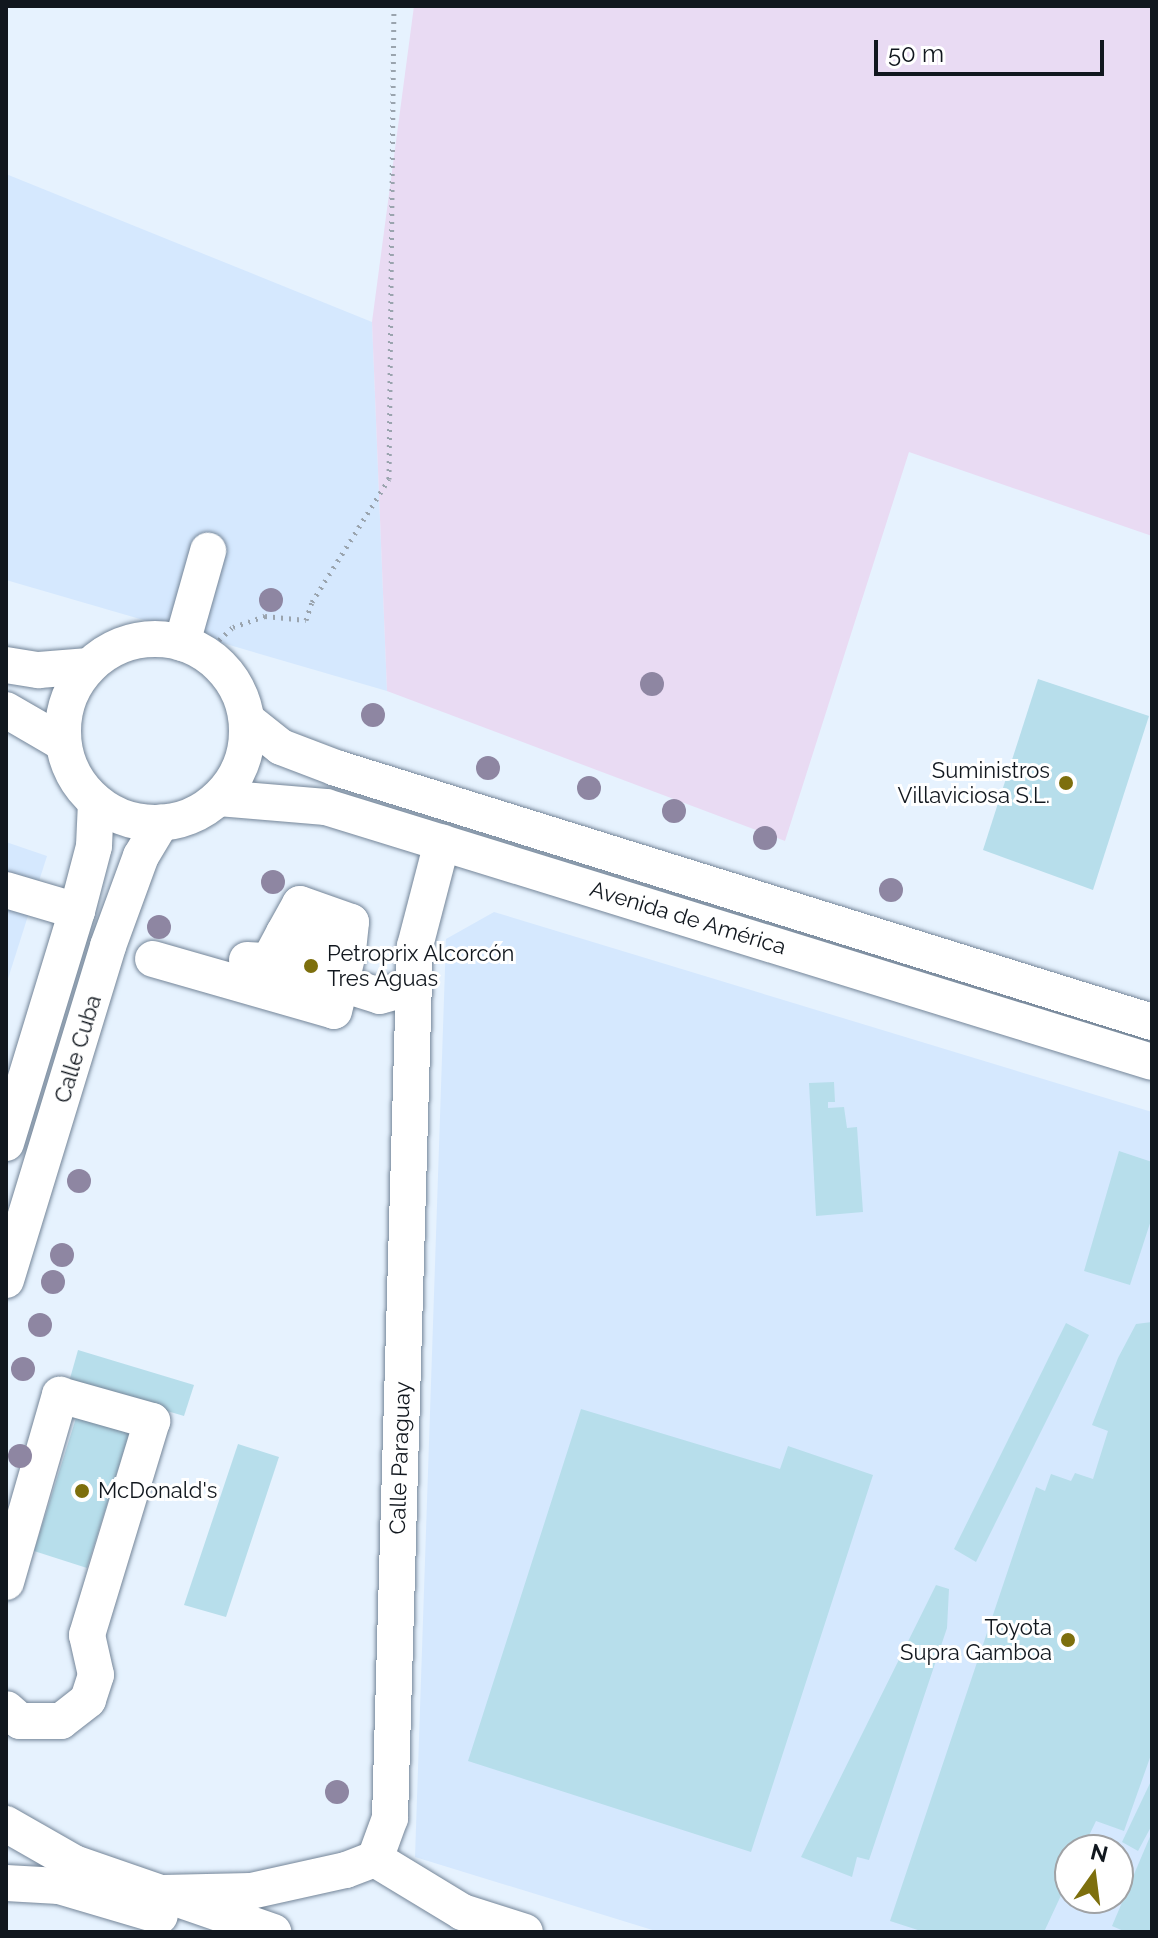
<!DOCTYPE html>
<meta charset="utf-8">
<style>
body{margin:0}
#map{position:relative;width:1158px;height:1938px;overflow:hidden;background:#e6f2fe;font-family:Raleway,sans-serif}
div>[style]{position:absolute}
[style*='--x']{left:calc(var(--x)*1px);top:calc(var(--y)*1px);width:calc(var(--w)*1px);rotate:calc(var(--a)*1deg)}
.built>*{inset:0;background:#d5e8fe}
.green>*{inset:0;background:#e9dbf3}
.building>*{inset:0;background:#b7deeb}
.path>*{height:5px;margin-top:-2.5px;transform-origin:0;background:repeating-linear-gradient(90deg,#9aa4ae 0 2px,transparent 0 8px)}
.roads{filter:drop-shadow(0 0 2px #748598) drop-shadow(0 0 2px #748598)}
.minor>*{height:36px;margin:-18px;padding:0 18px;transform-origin:18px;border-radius:18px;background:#fff}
.minor>.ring{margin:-18px;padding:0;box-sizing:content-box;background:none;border:36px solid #fff;border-radius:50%}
.trees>*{width:24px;height:24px;margin:-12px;border-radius:50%;background:#8e86a2}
.dots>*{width:22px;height:22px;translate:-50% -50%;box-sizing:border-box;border:4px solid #fff;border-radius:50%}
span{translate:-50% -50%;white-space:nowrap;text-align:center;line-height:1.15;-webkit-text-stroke:6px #fff;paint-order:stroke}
.poi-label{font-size:22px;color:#11171e}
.right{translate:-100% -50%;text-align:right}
.left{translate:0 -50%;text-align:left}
.street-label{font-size:22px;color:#11171e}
.frame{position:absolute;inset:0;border:8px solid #11171e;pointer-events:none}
.north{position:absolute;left:1054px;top:1834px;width:80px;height:80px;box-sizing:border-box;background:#fff;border:2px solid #a0a2a5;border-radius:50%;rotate:14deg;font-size:22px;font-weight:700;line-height:32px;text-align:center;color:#11171e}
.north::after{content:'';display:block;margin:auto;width:28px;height:36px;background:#7d6f0d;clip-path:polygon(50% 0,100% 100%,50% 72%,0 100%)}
.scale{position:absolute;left:874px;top:40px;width:230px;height:36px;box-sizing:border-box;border:4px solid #11171e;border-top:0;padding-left:10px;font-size:24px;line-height:28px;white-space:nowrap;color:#11171e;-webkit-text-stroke:6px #fff;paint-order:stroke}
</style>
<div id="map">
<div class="built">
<div style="clip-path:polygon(6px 174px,372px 322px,387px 691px,6px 580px)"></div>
<div style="clip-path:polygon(6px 842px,47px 856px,6px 985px)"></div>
<div style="clip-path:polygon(evenodd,494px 912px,1152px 1112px,1152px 1932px,659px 1932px,415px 1857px,446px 939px,494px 912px,1070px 1850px,1118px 1850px,1118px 1898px,1070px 1898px,1070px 1850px)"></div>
</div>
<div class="green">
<div style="clip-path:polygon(414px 6px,1152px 6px,1152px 536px,909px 452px,785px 841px,387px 691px,372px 322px)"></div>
</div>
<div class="building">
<div style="clip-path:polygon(1038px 679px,1149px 716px,1093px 890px,983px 850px)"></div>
<div style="clip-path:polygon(834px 1082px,835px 1102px,828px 1102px,828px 1108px,844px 1107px,847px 1128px,857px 1127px,863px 1212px,816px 1216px,809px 1083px)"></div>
<div style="clip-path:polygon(1119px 1151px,1152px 1162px,1152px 1217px,1130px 1285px,1084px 1271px)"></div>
<div style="clip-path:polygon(1152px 1322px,1152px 1752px,1124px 1831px,1096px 1821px,1082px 1850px,1070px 1850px,1070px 1876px,1044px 1932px,924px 1932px,890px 1921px,1036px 1487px,1045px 1491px,1051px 1474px,1071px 1481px,1075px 1473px,1093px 1479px,1108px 1431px,1092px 1425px,1118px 1358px,1136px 1324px)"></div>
<div style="clip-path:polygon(1066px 1323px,1089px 1335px,976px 1562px,954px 1549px)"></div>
<div style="clip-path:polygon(78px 1350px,194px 1385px,184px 1416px,69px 1382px)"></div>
<div style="clip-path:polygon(581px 1409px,780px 1469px,788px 1446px,873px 1475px,751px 1852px,468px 1761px)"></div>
<div style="clip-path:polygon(77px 1415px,130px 1431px,87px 1568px,34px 1551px)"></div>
<div style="clip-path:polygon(238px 1444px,279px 1457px,226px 1617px,184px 1605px)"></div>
<div style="clip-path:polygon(936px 1585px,949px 1589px,947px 1628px,869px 1860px,857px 1857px,852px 1877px,801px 1857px)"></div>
<div style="clip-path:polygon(1152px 1779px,1152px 1825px,1138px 1851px,1122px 1842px)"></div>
<div style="clip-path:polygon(1152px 1832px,1152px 1932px,1126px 1932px,1112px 1926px)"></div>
</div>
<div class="path">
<div style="--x:219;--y:640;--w:19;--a:-43"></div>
<div style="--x:233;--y:627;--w:34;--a:-19"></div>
<div style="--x:265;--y:616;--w:41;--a:5.6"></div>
<div style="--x:306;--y:620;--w:19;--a:-72"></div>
<div style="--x:312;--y:602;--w:145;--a:-58"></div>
<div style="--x:389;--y:479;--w:473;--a:-89.4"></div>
</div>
<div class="roads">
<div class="minor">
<div class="ring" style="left:63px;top:639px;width:148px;height:148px"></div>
<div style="--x:182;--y:643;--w:96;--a:-74.2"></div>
<div style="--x:6;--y:665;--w:33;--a:9"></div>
<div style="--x:39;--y:670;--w:50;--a:-4.6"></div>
<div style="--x:6;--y:710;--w:66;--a:30.1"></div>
<div style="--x:247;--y:720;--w:43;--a:38.5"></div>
<div style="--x:281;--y:747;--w:59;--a:20.9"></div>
<div style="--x:336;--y:768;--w:855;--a:17.29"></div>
<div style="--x:219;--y:798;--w:107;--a:4.8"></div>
<div style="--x:326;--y:807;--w:864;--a:17.16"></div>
<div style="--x:6;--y:890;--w:74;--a:16.5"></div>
<div style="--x:284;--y:933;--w:33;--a:-61"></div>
<div style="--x:300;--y:904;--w:54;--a:19.4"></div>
<div style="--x:351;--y:922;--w:31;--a:96"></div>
<div style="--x:153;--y:959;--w:188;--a:16"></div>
<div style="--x:334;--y:1011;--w:60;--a:-76.4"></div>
<div style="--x:348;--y:953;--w:67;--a:-162.6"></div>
<div style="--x:284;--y:933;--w:32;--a:118"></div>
<div style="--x:247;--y:960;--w:22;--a:3"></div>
<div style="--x:269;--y:961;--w:116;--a:17.5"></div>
<div style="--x:380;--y:996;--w:35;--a:-16"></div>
<div style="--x:6;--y:1143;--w:243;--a:-73"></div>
<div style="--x:77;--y:911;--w:67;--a:-75.3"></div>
<div style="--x:94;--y:846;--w:44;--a:-87.4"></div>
<div style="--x:6;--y:1280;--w:349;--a:-73"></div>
<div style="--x:108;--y:946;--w:96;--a:-69.9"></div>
<div style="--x:141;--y:856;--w:39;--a:-59"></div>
<div style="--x:6;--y:1582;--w:195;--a:-73.9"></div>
<div style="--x:60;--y:1395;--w:96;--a:15.8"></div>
<div style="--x:152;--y:1421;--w:224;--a:106.9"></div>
<div style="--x:87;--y:1635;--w:41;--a:77.3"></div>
<div style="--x:96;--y:1675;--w:26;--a:108"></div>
<div style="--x:88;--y:1700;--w:34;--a:142"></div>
<div style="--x:61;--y:1721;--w:41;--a:180"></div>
<div style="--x:20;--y:1721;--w:18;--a:-139"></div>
<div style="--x:6;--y:1824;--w:78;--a:29.8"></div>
<div style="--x:74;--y:1863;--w:211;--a:19.1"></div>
<div style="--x:375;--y:1859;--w:102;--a:31.3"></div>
<div style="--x:462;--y:1912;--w:66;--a:17.6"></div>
<div style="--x:6;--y:1883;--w:53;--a:3.2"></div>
<div style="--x:59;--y:1886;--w:105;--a:16.5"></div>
<div style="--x:163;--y:1893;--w:88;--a:-1.3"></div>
<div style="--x:251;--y:1891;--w:97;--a:-12.5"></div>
<div style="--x:346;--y:1870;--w:31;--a:-21"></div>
<div style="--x:375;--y:1859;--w:44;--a:-69.9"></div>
<div style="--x:390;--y:1818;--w:872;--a:-88.36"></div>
<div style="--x:415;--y:946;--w:107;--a:-75.4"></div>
</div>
</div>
<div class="trees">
<div style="left:271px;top:600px"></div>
<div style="left:652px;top:684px"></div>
<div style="left:373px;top:715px"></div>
<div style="left:488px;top:768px"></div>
<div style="left:589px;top:788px"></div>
<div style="left:674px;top:811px"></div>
<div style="left:765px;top:838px"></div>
<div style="left:273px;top:882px"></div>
<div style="left:891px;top:890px"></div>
<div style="left:159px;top:927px"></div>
<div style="left:79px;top:1181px"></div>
<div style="left:62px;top:1255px"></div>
<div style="left:53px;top:1282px"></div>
<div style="left:40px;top:1325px"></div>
<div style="left:23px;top:1369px"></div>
<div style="left:20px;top:1456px"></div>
<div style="left:337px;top:1792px"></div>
</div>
<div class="dots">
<div style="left:1066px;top:783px;background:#7d6f0d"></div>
<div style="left:311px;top:966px;background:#7d6f0d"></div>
<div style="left:82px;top:1491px;background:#7d6f0d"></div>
<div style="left:1068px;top:1640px;background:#7d6f0d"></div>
</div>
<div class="poi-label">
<span class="right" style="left:1050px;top:783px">Suministros<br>Villaviciosa S.L.</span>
<span class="left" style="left:327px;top:966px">Petroprix Alcorcón<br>Tres Aguas</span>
<span class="left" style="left:98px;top:1491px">McDonald's</span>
<span class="right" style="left:1052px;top:1640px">Toyota<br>Supra Gamboa</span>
</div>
<div class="street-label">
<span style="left:688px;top:918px;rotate:17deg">Avenida de América</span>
<span style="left:78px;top:1049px;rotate:-73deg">Calle Cuba</span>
<span style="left:400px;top:1458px;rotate:-88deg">Calle Paraguay</span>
</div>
<div class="frame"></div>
<div class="north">N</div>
<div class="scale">50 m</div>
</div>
